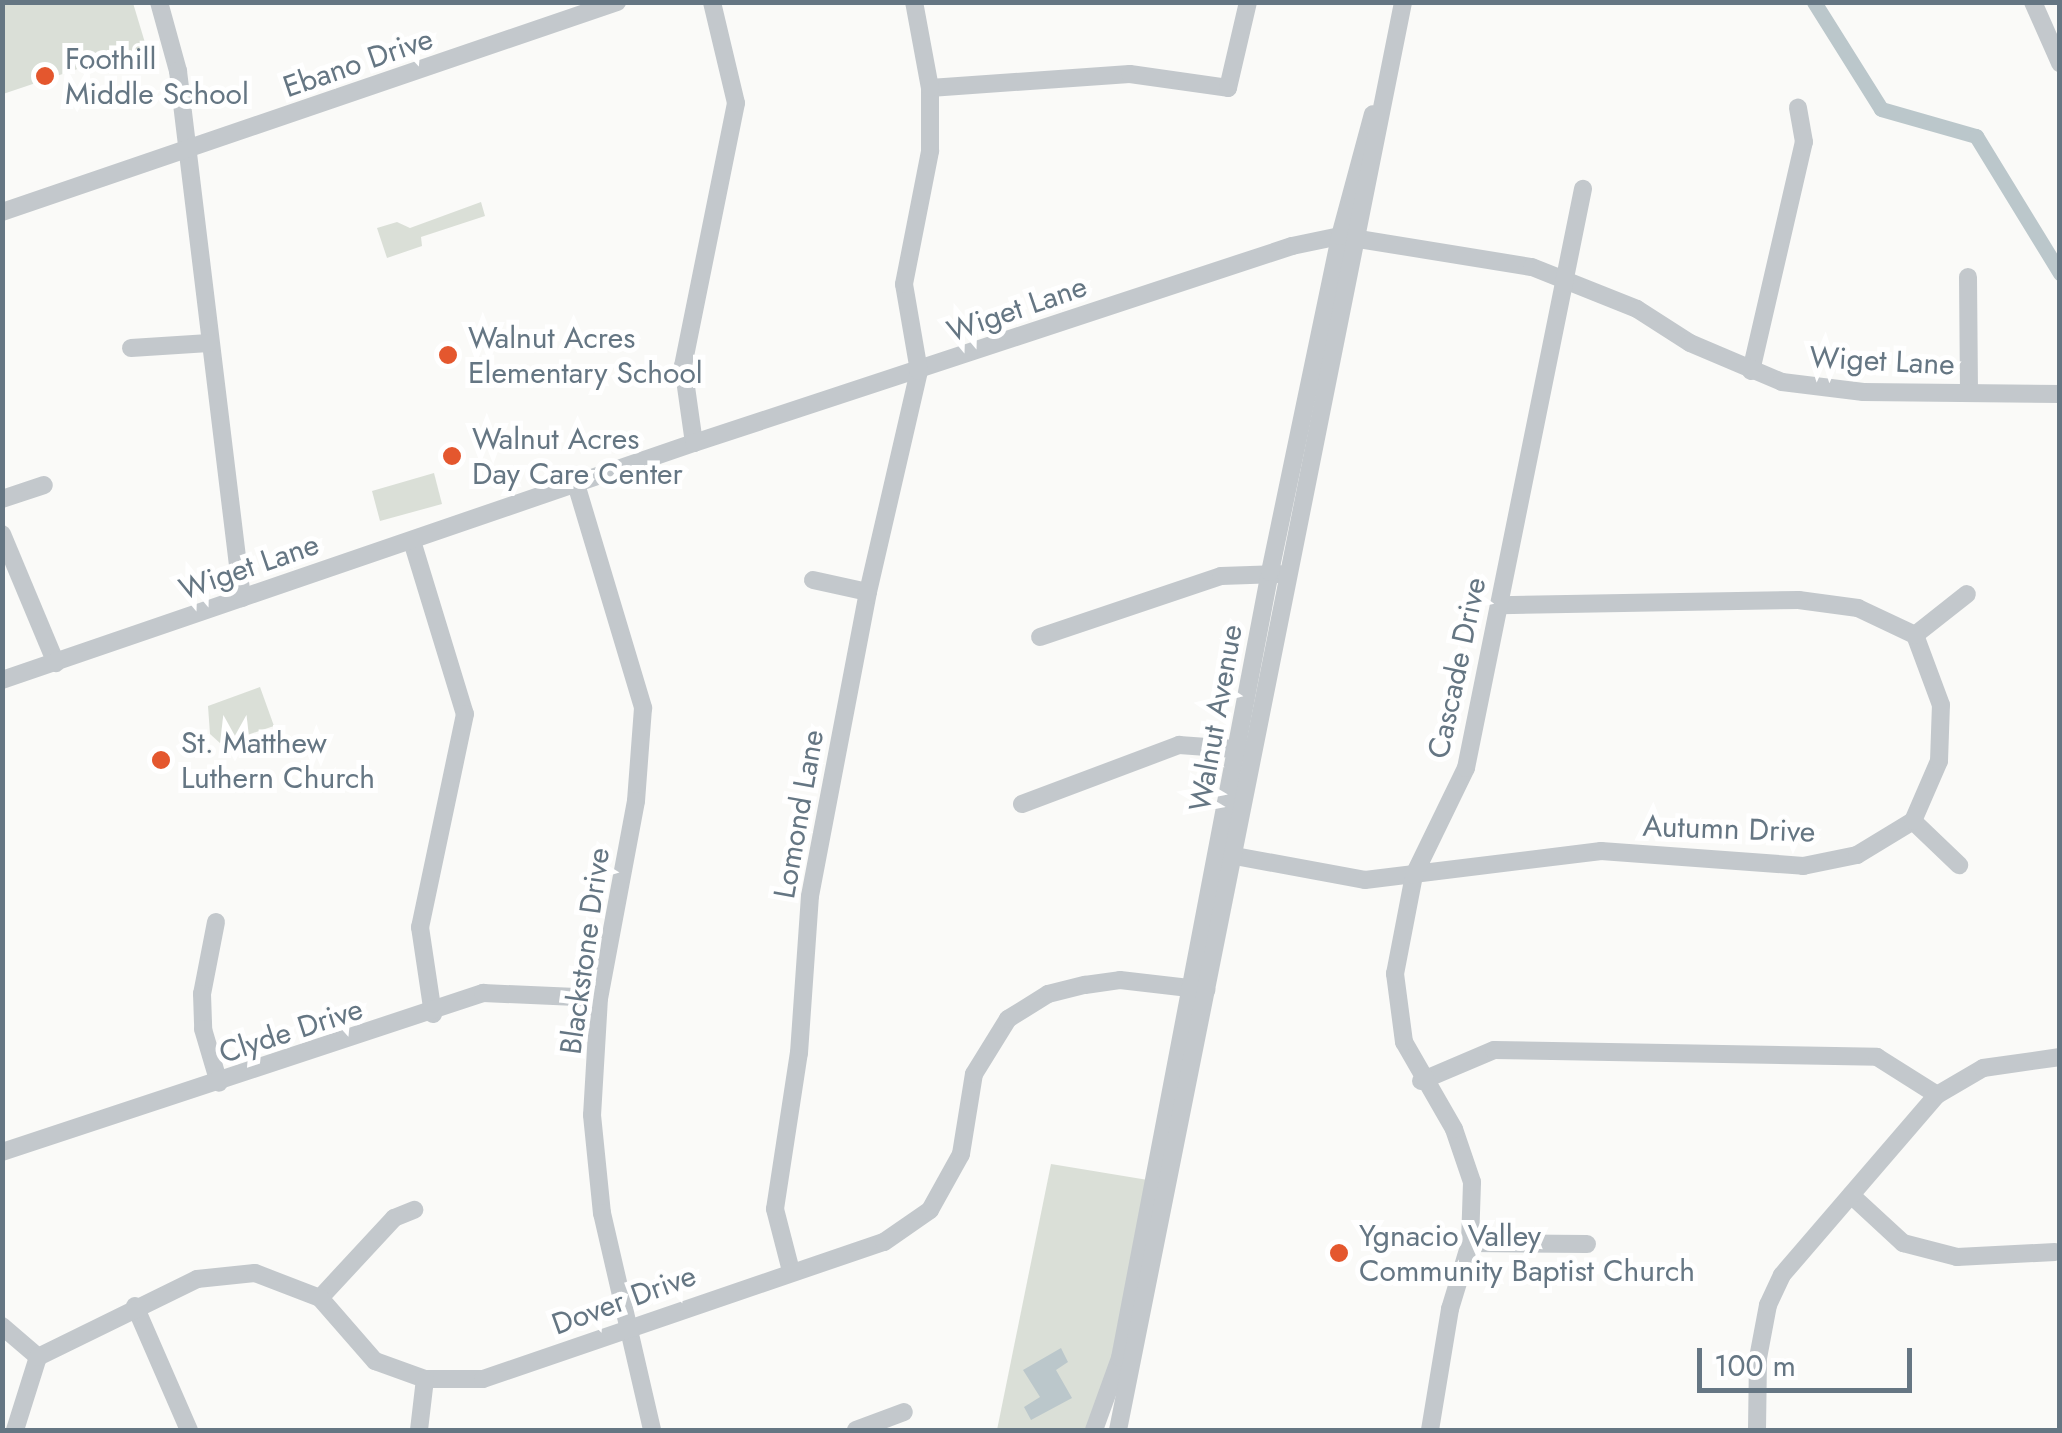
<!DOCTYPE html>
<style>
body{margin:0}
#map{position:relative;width:2062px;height:1433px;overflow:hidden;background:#fafaf8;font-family:Jost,sans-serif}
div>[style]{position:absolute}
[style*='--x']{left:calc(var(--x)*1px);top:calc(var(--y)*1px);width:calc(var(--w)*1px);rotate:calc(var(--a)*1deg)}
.green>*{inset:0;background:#dadfd7}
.water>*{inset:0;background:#bbc7cb}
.canal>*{height:15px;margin:-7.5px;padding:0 7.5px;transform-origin:7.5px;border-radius:7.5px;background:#bbc7cb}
.minor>*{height:18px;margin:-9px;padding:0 9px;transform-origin:9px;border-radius:9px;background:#c3c8cc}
.dots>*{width:28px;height:28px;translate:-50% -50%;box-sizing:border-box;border:5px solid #fff;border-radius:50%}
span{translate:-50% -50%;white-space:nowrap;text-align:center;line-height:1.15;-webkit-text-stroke:10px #fff;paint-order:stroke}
.poi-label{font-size:30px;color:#657683}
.left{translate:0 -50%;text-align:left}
.street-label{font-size:30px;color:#657683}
.frame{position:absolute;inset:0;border:5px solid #657683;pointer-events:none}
.scale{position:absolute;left:1697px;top:1348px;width:215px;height:45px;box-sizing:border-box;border:5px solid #657683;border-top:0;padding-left:12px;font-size:30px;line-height:35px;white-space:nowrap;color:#657683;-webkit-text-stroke:8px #fff;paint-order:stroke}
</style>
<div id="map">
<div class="green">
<div style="clip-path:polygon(2px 3px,133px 3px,146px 46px,3px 94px)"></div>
<div style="clip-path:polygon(481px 202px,485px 216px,421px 237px,422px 246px,387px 258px,377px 228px,397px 222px,410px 228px)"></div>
<div style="clip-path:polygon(434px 473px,442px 504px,380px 521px,372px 491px)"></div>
<div style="clip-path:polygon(260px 687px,274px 726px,221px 744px,210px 734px,208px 706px)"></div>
<div style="clip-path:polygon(1051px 1164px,1154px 1181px,1094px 1430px,997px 1430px)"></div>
</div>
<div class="water">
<div style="clip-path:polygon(1061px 1348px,1068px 1362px,1056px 1370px,1072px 1398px,1031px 1420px,1024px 1407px,1040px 1397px,1023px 1370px)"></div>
</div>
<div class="canal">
<div style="--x:1814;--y:2;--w:126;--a:57.9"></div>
<div style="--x:1881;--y:109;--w:99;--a:15.9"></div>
<div style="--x:1976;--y:136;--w:161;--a:58.5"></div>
</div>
<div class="minor">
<div style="--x:159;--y:2;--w:72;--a:74.6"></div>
<div style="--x:178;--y:71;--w:531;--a:83.08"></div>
<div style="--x:2033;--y:2;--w:67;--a:66.1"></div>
<div style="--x:930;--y:88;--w:200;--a:-4"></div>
<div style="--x:1130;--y:74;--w:99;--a:8.1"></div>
<div style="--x:1228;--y:88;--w:88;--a:-76.9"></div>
<div style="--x:2;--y:212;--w:650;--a:-18.85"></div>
<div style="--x:1968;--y:277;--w:115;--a:89.5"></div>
<div style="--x:131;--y:348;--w:78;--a:-3.7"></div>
<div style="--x:1751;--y:371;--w:235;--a:-77"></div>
<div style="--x:1804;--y:142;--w:35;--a:-100"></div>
<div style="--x:694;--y:443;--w:78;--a:-98.1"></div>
<div style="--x:683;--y:366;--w:268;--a:-78.6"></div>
<div style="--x:736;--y:103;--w:104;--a:-103.4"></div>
<div style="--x:576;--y:484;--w:234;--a:73.3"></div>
<div style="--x:643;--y:708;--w:93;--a:94.3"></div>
<div style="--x:636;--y:801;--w:200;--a:100.6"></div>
<div style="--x:599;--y:998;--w:117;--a:93.4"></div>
<div style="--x:592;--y:1115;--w:99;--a:84.2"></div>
<div style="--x:602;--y:1213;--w:223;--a:77"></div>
<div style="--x:2;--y:499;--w:44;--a:-18.4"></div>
<div style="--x:2;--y:534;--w:140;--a:67.3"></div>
<div style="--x:412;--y:541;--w:181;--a:73"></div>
<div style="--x:465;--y:714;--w:218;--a:101.9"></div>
<div style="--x:420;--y:927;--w:88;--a:81.5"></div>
<div style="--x:813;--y:580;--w:56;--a:12.3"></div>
<div style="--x:1915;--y:635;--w:66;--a:-38.3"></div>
<div style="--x:1040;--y:637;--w:191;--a:-18.6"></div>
<div style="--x:1221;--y:576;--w:58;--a:-2"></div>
<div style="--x:2;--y:680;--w:731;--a:-18.91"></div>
<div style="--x:694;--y:443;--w:630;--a:-18.23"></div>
<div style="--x:1292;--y:246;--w:49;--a:-11.8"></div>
<div style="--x:1340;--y:236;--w:194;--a:9.2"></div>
<div style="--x:1532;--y:267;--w:113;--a:21.8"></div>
<div style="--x:1637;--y:309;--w:63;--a:32.7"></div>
<div style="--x:1690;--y:343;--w:100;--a:23"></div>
<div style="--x:1782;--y:382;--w:82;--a:7"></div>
<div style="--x:1863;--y:392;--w:197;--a:0.6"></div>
<div style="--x:1022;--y:804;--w:168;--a:-20.6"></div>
<div style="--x:1179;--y:745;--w:70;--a:4.1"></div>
<div style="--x:1913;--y:821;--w:64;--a:43.7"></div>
<div style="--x:1224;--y:854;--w:143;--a:10.4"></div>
<div style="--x:1365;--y:880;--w:238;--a:-7"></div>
<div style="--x:1601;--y:851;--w:203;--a:4.2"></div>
<div style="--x:1803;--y:866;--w:55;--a:-11.5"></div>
<div style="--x:1857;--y:855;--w:66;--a:-31.3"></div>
<div style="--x:1913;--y:821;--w:65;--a:-66.6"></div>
<div style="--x:1939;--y:761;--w:56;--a:-88"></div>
<div style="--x:1941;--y:705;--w:75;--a:-110.4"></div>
<div style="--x:1915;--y:635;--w:63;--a:-154.7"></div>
<div style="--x:1858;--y:608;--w:60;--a:-172.3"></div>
<div style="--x:1799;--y:600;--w:299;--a:179"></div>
<div style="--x:216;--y:922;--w:73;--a:101"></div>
<div style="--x:202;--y:994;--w:35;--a:88"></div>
<div style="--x:203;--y:1029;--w:56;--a:73.5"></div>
<div style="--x:1421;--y:1081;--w:79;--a:-23"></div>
<div style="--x:1494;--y:1050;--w:383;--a:1"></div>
<div style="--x:1877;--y:1057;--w:71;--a:32.3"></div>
<div style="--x:2;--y:1152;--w:507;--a:-18.29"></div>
<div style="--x:483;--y:993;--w:116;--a:2.5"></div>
<div style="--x:1851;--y:1195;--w:71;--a:42.7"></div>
<div style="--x:1903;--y:1243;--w:56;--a:14.5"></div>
<div style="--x:1957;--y:1257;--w:98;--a:-2.9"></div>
<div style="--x:1470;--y:1243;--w:117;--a:0.5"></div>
<div style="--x:791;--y:1271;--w:64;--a:-104.5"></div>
<div style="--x:775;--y:1209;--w:158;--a:-81.3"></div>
<div style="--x:799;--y:1053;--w:157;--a:-86"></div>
<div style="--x:810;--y:896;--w:309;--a:-79.2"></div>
<div style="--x:868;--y:592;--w:227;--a:-77"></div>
<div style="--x:919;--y:371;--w:88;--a:-99.8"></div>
<div style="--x:904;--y:284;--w:136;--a:-78.9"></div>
<div style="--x:930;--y:151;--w:63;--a:-90"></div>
<div style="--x:930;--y:88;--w:87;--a:-100.5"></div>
<div style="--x:320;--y:1298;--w:109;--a:-47.2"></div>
<div style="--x:394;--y:1218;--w:22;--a:-22"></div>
<div style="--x:135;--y:1306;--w:135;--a:66.5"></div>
<div style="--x:2;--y:1326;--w:48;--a:40.7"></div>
<div style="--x:15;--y:1430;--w:77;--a:-72.5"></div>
<div style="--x:38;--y:1357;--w:177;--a:-26.1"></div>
<div style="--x:197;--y:1279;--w:58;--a:-5.9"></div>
<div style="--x:255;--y:1273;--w:70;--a:21"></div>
<div style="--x:320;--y:1298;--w:84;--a:48.9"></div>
<div style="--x:375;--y:1361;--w:53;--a:19.8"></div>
<div style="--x:425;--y:1379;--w:58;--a:0"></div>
<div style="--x:483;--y:1379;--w:424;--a:-18.9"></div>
<div style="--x:884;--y:1242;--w:56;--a:-34.8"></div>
<div style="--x:930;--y:1210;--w:64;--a:-61"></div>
<div style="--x:961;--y:1154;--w:81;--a:-80.8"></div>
<div style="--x:974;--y:1074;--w:65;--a:-58.3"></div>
<div style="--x:1008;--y:1019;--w:47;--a:-32"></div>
<div style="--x:1048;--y:994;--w:38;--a:-14"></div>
<div style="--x:1085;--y:985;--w:35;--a:-8"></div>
<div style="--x:1120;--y:980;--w:87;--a:6.6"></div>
<div style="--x:419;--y:1430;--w:51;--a:-83.3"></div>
<div style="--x:856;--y:1430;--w:51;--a:-20.6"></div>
<div style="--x:1094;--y:1430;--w:77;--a:-70.1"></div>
<div style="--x:1120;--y:1358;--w:800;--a:-79.2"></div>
<div style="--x:1270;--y:572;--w:343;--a:-78.2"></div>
<div style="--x:1340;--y:236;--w:126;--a:-74.9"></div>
<div style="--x:1118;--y:1430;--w:1456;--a:-78.71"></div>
<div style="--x:1430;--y:1430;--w:123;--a:-80.6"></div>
<div style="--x:1450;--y:1309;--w:69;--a:-73.1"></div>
<div style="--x:1470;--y:1243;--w:61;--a:-88.1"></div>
<div style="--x:1472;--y:1182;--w:56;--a:-108.8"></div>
<div style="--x:1454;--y:1129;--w:100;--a:-119.9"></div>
<div style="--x:1404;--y:1042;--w:69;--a:-97.5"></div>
<div style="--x:1395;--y:974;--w:101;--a:-79.1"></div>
<div style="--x:1414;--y:875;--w:119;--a:-64.1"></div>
<div style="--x:1466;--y:768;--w:591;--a:-78.58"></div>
<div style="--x:1757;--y:1430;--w:72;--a:-89.2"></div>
<div style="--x:1758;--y:1358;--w:54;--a:-79.3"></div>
<div style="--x:1768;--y:1305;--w:33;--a:-65"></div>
<div style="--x:1782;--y:1275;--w:238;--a:-49.3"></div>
<div style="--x:1937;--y:1095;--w:53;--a:-30.4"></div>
<div style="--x:1983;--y:1068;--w:78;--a:-8.1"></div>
</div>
<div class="dots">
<div style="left:45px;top:76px;background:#e4572e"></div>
<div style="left:448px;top:355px;background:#e4572e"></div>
<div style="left:452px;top:456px;background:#e4572e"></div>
<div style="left:161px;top:760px;background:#e4572e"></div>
<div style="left:1339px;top:1253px;background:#e4572e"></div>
</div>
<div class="poi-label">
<span class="left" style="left:65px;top:76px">Foothill<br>Middle School</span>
<span class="left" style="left:468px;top:355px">Walnut Acres<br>Elementary School</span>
<span class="left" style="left:472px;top:456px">Walnut Acres<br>Day Care Center</span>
<span class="left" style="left:181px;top:760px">St. Matthew<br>Luthern Church</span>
<span class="left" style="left:1359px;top:1253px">Ygnacio Valley<br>Community Baptist Church</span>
</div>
<div class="street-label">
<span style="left:358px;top:63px;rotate:-19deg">Ebano Drive</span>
<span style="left:1017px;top:309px;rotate:-19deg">Wiget Lane</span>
<span style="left:1882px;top:361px;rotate:3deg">Wiget Lane</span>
<span style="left:249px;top:567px;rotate:-19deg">Wiget Lane</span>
<span style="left:1457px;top:668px;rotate:-78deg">Cascade Drive</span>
<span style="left:1216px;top:718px;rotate:-80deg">Walnut Avenue</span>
<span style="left:799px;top:814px;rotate:-80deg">Lomond Lane</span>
<span style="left:1729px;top:829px;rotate:2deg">Autumn Drive</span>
<span style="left:585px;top:951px;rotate:-82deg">Blackstone Drive</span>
<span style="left:291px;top:1031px;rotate:-18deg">Clyde Drive</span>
<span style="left:624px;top:1300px;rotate:-20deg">Dover Drive</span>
</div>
<div class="frame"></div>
<div class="scale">100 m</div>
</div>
